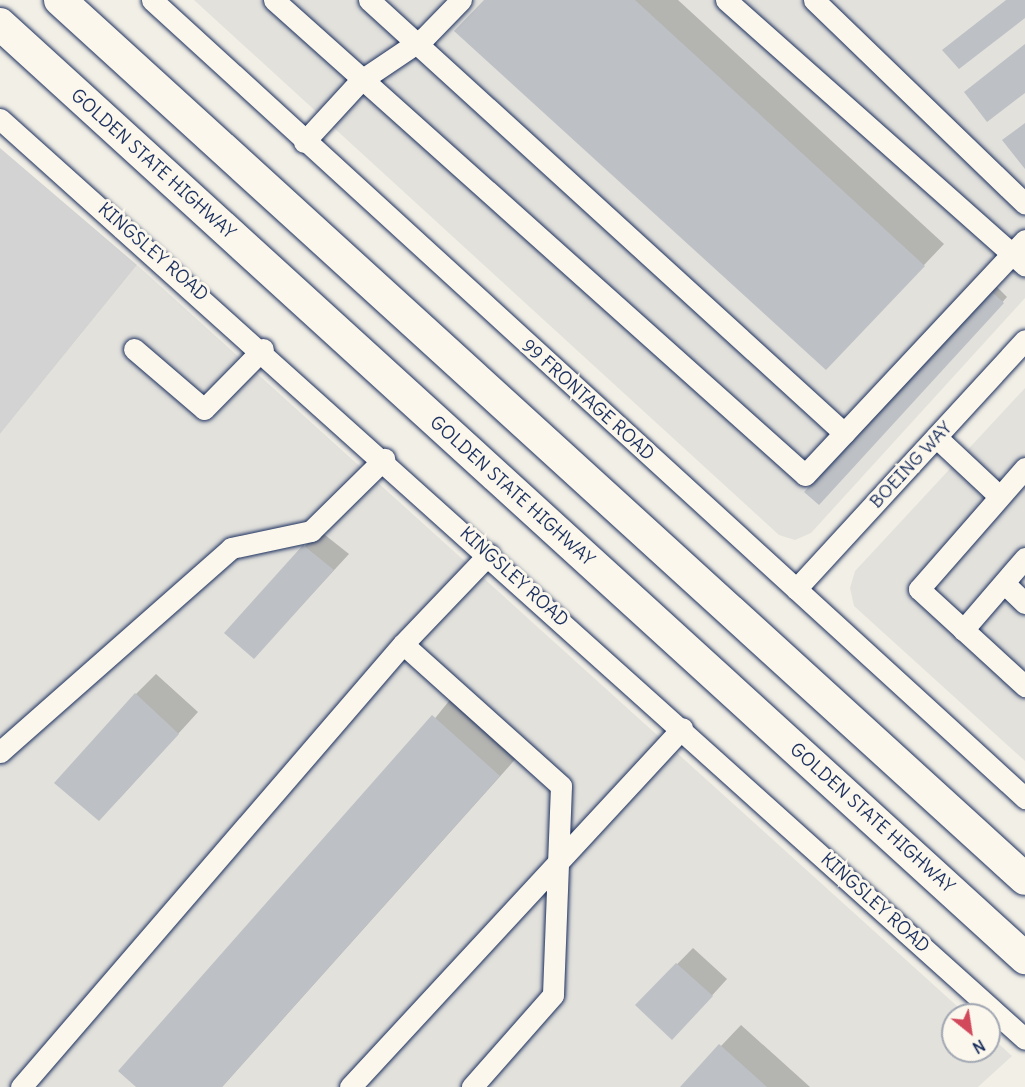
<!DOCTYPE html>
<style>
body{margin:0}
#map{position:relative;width:1025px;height:1087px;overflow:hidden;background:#f2efe6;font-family:Delius,sans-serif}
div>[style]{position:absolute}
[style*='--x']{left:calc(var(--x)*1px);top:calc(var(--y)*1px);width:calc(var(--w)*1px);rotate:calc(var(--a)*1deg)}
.built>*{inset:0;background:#e2e1dc}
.green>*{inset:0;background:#d2d3d2}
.shadow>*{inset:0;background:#0003}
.building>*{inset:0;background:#bdc0c4}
.roads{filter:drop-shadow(0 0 2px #1b2f5e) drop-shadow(0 0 2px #1b2f5e)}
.minor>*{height:21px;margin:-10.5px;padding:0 10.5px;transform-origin:10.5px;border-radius:10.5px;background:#fbf7ec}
.highway>*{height:32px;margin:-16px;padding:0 16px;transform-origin:16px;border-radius:16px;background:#fbf7ec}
span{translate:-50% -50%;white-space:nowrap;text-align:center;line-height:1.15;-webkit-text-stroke:6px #fbf7ec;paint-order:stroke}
.street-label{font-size:18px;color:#1b2f5e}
.north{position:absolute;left:941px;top:1003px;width:60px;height:60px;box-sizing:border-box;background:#fbf7ec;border:2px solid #a1a7b3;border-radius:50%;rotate:150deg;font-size:16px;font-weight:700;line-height:24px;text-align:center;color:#1b2f5e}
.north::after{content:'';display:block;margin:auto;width:21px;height:27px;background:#d1495b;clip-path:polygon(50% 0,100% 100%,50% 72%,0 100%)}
</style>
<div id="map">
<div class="built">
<div style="clip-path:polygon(194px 0,1025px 0,1025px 298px,811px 533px,795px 540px,779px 535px)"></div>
<div style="clip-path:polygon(137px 265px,967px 1015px,953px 1015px,953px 1051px,989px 1051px,989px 1035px,1012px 1056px,978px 1087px,0 1087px,0 434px)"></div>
<div style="clip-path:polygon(1025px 388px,1025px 761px,854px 606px,850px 588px,855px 571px)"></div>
</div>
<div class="green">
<div style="clip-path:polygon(0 148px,137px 265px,0 434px)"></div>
</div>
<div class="shadow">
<div style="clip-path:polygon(486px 0,678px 0,944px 244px,846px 347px)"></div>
<div style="clip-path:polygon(995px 285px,1007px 297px,819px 503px)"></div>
<div style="clip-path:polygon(320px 531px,349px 554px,254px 657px,305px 546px)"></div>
<div style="clip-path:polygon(156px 674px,198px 712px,119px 799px,136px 694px)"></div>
<div style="clip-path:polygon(453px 696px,520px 754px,222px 1087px,138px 1087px)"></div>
<div style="clip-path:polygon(693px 948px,727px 979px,688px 1022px,637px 1005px)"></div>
<div style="clip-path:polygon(741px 1025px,810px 1087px,682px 1087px)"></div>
</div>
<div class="building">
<div style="clip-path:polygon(484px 0,635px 0,925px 266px,826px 370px,454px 31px)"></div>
<div style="clip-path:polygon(1006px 0,1025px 0,1025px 18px,959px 69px,942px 50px)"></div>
<div style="clip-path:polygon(1025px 44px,1025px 93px,987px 122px,964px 92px)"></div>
<div style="clip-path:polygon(1025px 123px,1025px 169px,1002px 140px)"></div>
<div style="clip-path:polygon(989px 289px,1004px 303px,819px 505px,804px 492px)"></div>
<div style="clip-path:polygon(303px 545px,334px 570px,254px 659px,224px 633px)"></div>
<div style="clip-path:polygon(135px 693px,179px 734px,99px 821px,54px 783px)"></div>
<div style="clip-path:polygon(432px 715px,500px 776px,222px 1087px,136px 1087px,118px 1071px)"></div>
<div style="clip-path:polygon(676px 963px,713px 996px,672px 1040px,635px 1005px)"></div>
<div style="clip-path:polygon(719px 1044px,767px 1087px,680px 1087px)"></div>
</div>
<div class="roads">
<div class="minor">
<div style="--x:152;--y:0;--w:1183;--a:42.43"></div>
<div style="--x:274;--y:0;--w:712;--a:41.81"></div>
<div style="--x:805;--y:475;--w:322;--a:-46.9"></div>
<div style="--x:369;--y:0;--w:643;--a:42.35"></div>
<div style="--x:726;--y:0;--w:400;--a:41.6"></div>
<div style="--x:814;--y:0;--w:293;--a:44"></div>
<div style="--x:0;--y:119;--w:1377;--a:41.91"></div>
<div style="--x:304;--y:142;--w:83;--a:-47.4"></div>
<div style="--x:360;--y:81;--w:77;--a:-33.9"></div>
<div style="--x:424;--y:38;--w:53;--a:-45.8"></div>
<div style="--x:134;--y:349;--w:92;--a:40.6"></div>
<div style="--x:204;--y:409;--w:84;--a:-45.5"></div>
<div style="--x:936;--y:437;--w:86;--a:43.1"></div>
<div style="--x:1025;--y:468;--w:161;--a:131.2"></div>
<div style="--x:919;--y:589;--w:144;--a:42.5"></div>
<div style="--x:1004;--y:583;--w:29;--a:44"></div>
<div style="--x:796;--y:589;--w:338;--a:-47.4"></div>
<div style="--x:963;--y:630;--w:95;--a:-49.3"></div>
<div style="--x:403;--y:644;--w:212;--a:41.9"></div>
<div style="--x:561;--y:786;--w:209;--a:92.2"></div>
<div style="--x:553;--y:995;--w:123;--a:131.4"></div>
<div style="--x:0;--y:752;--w:308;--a:-41.4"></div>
<div style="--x:231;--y:548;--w:82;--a:-12"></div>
<div style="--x:311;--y:531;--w:103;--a:-44.6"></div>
<div style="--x:21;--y:1087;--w:585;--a:-49.23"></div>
<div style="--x:403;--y:644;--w:124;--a:-46.3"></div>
<div style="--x:350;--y:1087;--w:489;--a:-47.2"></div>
</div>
<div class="highway">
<div style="--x:60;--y:0;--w:1305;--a:42.33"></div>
<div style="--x:0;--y:24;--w:1387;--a:42.34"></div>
</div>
</div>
<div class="street-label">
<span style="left:153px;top:164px;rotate:42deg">GOLDEN STATE HIGHWAY</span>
<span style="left:153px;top:252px;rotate:41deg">KINGSLEY ROAD</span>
<span style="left:588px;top:400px;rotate:42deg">99 FRONTAGE ROAD</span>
<span style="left:911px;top:465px;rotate:-47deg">BOEING WAY</span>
<span style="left:512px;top:491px;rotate:42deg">GOLDEN STATE HIGHWAY</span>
<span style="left:514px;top:577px;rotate:42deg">KINGSLEY ROAD</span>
<span style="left:872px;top:818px;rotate:42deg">GOLDEN STATE HIGHWAY</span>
<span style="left:875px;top:903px;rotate:42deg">KINGSLEY ROAD</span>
</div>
<div class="north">N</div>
</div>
